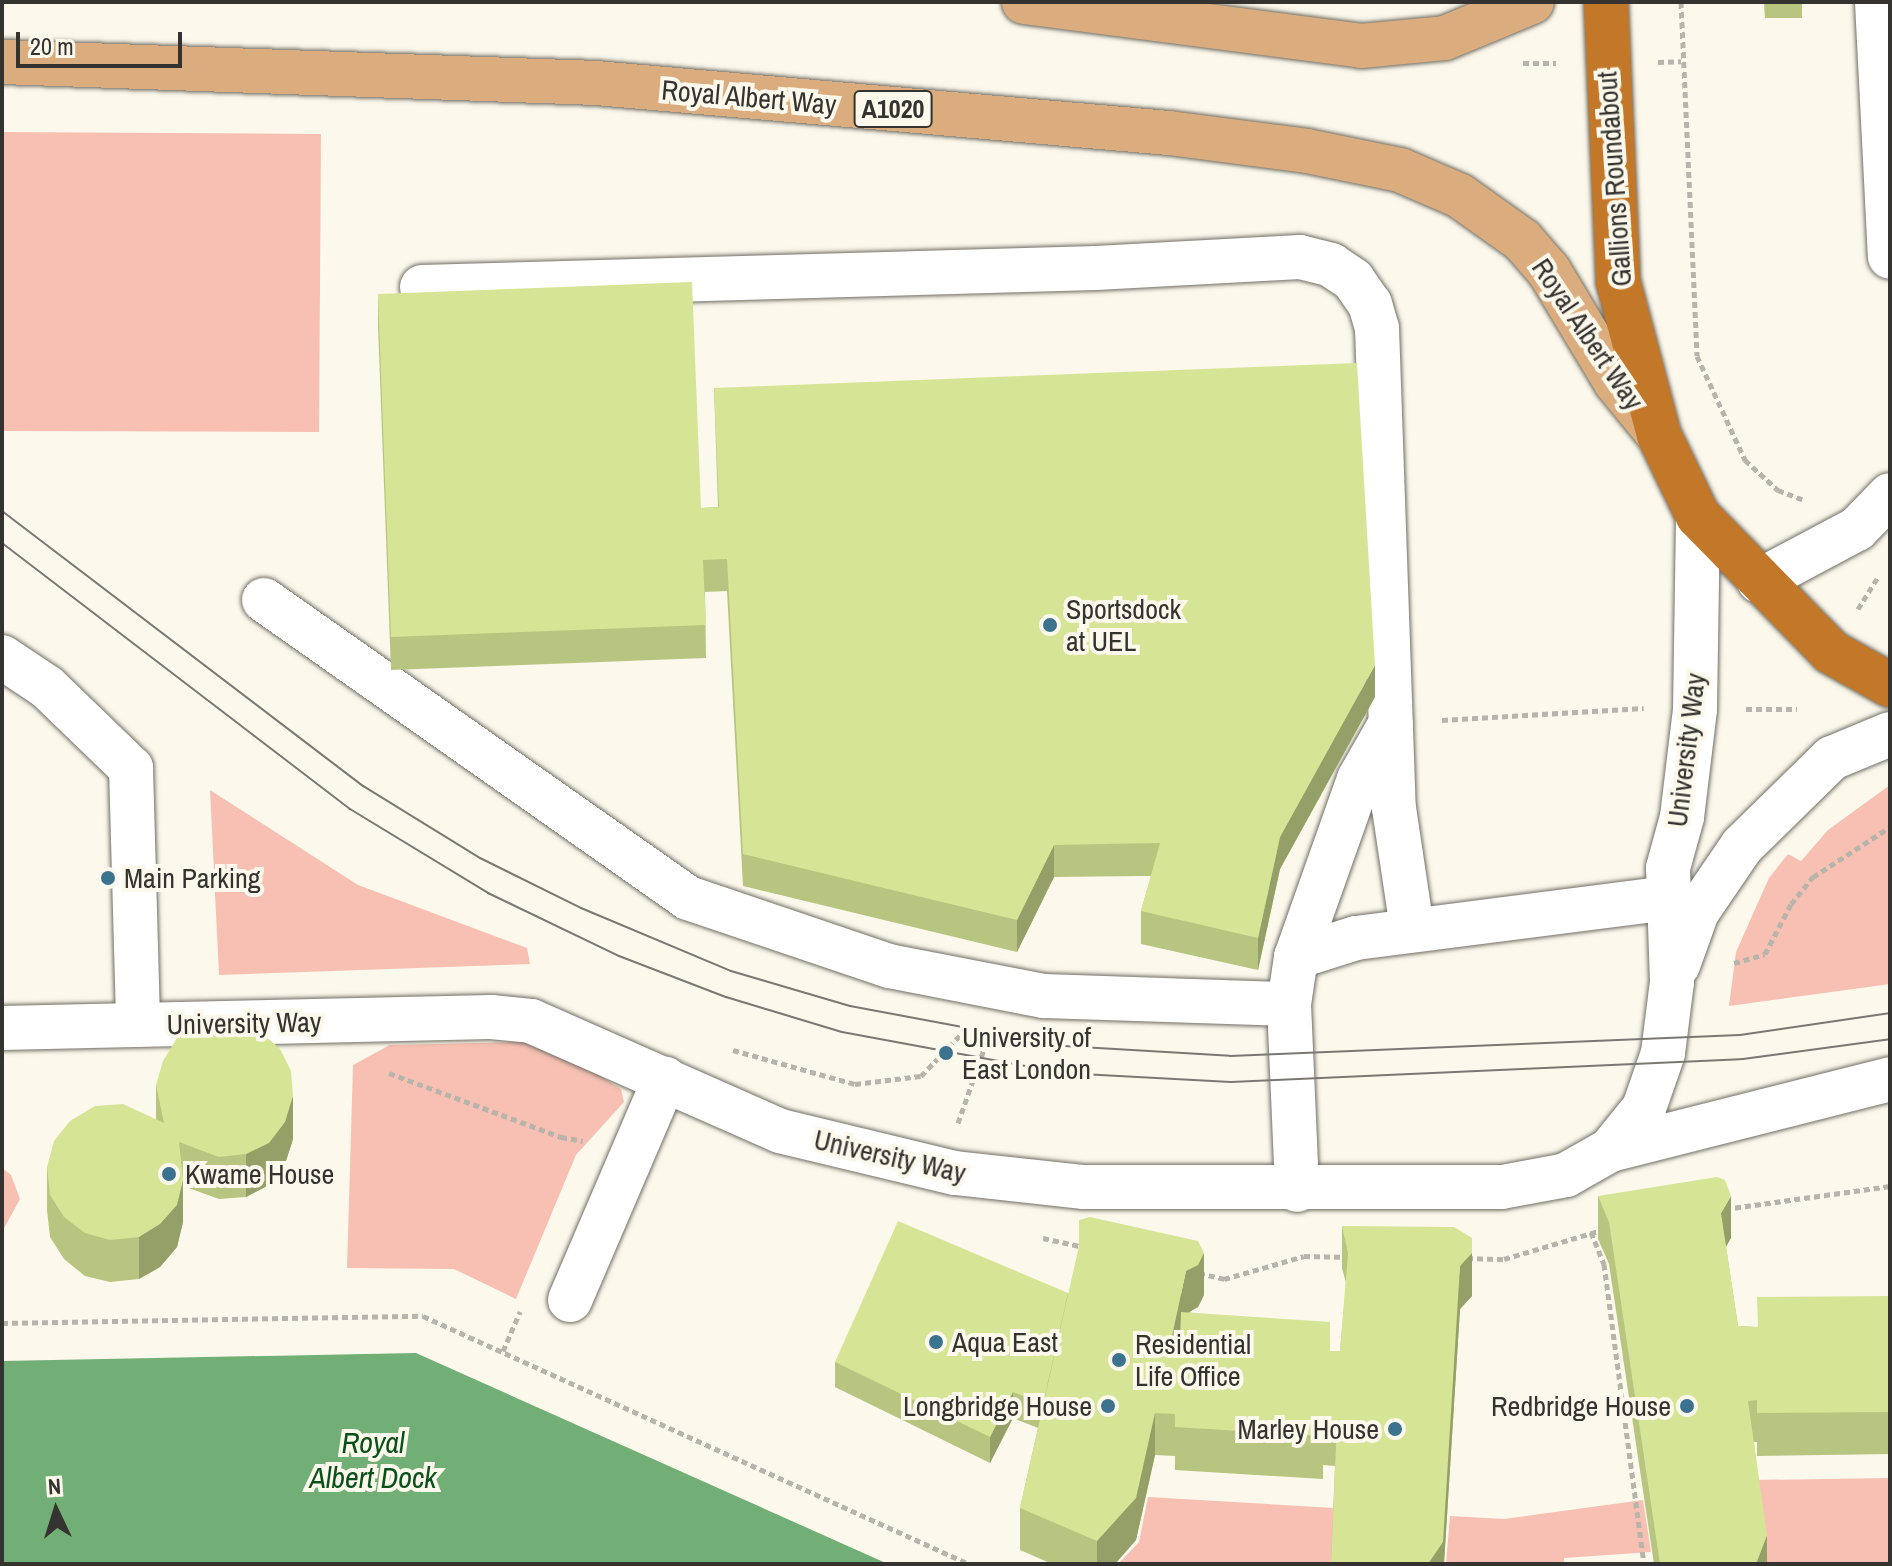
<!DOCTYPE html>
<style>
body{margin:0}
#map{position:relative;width:1892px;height:1566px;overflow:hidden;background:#fcf8ec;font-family:"Archivo Narrow",sans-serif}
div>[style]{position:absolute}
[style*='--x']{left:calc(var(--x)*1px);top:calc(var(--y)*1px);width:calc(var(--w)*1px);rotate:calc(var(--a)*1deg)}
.green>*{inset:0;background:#f7c0b2}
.water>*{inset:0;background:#71af77}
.path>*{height:5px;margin-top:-2.5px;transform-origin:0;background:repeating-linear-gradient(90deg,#b7b4ab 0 6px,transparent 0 10px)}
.roads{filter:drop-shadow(0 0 2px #716e64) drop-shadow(0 0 2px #716e64)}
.minor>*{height:44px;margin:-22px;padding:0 22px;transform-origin:22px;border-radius:22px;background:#fff}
.major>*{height:44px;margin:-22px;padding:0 22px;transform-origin:22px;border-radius:22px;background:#dbad7e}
.highway>*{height:44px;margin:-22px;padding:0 22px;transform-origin:22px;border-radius:22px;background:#c37728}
.tram>*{height:2px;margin:-1px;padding:0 1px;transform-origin:1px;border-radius:1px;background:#7b7871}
.wall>*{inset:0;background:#b7c580}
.shaded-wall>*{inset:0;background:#95a068}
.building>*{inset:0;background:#d5e595}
.dots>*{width:22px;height:22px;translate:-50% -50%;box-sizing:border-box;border:4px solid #fcf8ec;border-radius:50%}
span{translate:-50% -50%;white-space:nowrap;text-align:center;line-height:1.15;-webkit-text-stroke:8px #fcf8ec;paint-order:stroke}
.shield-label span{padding:2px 6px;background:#fcf8ec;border:2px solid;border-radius:6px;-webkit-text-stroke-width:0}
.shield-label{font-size:26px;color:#35332f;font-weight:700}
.street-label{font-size:28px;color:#35332f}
.poi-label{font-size:28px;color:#35332f}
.left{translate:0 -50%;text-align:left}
.right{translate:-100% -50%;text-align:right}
.water-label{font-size:30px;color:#0a501a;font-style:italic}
.frame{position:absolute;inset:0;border:4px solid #35332f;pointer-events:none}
.north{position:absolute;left:16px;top:1470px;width:80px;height:80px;-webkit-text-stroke:6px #fcf8ec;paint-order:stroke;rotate:356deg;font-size:22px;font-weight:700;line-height:32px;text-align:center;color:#35332f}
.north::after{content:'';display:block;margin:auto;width:28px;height:36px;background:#35332f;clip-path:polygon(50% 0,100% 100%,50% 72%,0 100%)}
.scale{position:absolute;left:16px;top:32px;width:166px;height:36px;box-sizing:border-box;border:4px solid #35332f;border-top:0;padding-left:10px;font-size:24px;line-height:28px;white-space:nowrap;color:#35332f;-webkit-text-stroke:6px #fcf8ec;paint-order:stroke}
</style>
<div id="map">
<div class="green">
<div style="clip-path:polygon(2px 132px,321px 134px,319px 432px,2px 431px)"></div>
<div style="clip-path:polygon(1890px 785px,1890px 984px,1729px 1006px,1736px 952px,1769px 878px,1788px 854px,1801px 861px,1828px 830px)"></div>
<div style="clip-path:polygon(210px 790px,358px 885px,527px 948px,530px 964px,219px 975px)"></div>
<div style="clip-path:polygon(524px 1042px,566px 1055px,621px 1089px,624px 1102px,576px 1155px,516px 1299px,454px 1269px,347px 1268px,353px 1065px,390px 1045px)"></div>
<div style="clip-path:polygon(2px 1168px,11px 1175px,20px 1199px,2px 1232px)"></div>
<div style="clip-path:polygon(1890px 1478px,1890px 1564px,1765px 1564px,1753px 1480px)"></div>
<div style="clip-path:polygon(1148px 1497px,1334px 1508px,1332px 1564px,1118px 1564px,1139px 1542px)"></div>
<div style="clip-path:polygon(1643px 1500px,1651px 1552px,1564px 1558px,1564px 1564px,1446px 1564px,1450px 1516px,1504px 1519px)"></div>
</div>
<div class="water">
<div style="clip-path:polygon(416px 1353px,888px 1564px,2px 1564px,2px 1361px)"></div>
</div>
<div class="path">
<div style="--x:1681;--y:2;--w:354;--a:87.4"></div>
<div style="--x:1697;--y:356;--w:115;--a:65.2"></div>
<div style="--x:1745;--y:460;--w:45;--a:42.3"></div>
<div style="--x:1778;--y:490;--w:26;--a:21"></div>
<div style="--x:1658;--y:62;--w:23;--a:-2"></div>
<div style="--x:1523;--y:63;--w:33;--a:0"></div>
<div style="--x:1858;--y:609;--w:38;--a:-58"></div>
<div style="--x:1746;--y:709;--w:51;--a:0"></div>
<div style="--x:1442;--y:720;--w:202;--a:-3.4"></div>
<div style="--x:1734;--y:963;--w:32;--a:-16"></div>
<div style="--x:1765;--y:954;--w:56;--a:-62.5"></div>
<div style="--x:1791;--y:904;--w:35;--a:-51"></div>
<div style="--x:1813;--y:877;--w:92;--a:-33"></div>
<div style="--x:733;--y:1050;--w:127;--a:15.6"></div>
<div style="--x:855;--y:1084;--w:66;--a:-6.9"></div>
<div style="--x:921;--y:1076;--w:61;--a:-46.3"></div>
<div style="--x:389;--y:1073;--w:184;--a:20.4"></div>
<div style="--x:561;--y:1137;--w:22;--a:10"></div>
<div style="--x:958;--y:1123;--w:90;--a:-70.6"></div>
<div style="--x:1725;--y:1209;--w:167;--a:-7.9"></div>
<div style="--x:1591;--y:1232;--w:35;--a:68"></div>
<div style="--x:1604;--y:1264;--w:303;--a:82.4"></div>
<div style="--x:1043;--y:1238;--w:42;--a:12.4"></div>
<div style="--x:1467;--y:1258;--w:37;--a:2"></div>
<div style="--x:1504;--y:1259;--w:105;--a:-16.5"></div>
<div style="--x:1199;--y:1273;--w:26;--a:13"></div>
<div style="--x:1224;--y:1279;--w:83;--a:-16"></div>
<div style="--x:1304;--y:1256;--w:45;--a:1.3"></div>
<div style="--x:2;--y:1323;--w:421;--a:-1"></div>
<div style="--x:423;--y:1316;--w:600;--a:24.43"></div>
<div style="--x:503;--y:1351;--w:43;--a:-66.4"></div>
</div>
<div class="roads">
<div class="minor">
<div style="--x:1877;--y:2;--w:255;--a:87.1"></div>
<div style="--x:422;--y:287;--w:674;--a:-1.61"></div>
<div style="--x:1096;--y:268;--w:204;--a:-3.1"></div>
<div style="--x:1300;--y:257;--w:32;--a:14"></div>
<div style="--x:1331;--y:265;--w:27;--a:34"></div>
<div style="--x:1353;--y:280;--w:29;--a:55"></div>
<div style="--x:1370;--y:304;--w:25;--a:74"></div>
<div style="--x:1377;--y:328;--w:480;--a:88"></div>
<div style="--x:1394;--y:808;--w:121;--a:81.5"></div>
<div style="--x:1759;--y:581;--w:111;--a:-28"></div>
<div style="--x:1857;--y:529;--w:47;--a:-45.9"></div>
<div style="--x:264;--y:600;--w:518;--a:35.1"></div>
<div style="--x:688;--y:898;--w:212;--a:18.7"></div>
<div style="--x:889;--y:966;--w:158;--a:11"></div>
<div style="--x:1044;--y:996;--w:245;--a:1.9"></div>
<div style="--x:1289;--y:1004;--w:48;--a:-81.5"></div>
<div style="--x:1296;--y:957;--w:63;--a:-17.6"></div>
<div style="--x:1356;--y:938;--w:314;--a:-7.3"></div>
<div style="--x:2;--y:657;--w:54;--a:33.7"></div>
<div style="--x:47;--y:687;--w:117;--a:44"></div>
<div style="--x:131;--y:768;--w:257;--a:88.4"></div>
<div style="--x:1296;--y:957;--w:189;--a:-70.5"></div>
<div style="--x:1359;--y:779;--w:64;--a:-60.3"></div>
<div style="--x:1678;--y:965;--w:56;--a:-70.3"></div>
<div style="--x:1697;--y:912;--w:80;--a:-55.7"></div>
<div style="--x:1742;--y:846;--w:126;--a:-44.4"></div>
<div style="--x:1832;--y:758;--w:63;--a:-22.5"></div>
<div style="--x:1289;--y:1004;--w:186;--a:87.5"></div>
<div style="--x:2;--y:1028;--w:489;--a:-1.3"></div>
<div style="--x:491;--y:1017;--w:40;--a:5.7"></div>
<div style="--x:531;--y:1021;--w:272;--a:23.8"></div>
<div style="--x:780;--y:1131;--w:180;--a:13.5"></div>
<div style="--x:955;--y:1173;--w:130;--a:6.2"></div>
<div style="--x:1084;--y:1187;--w:418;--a:0"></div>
<div style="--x:1502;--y:1187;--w:65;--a:-10.6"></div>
<div style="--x:1566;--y:1175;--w:51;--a:-29.6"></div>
<div style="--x:1610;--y:1150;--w:54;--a:-51"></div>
<div style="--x:1644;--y:1108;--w:58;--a:-70.9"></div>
<div style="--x:1663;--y:1053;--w:72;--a:-82.8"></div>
<div style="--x:1672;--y:982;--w:114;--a:-92"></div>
<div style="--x:1668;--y:868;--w:53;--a:-74.6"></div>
<div style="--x:1682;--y:817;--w:109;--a:-83.1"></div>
<div style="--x:1695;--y:709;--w:193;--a:-89.1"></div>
<div style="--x:1610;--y:1150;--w:289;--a:-14.2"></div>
<div style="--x:570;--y:1300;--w:241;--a:-66.8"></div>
</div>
<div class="major">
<div style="--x:1024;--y:2;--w:340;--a:7.4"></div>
<div style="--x:1361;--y:46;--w:84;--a:-5.4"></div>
<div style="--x:1445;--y:38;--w:94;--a:-22.5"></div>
<div style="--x:2;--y:62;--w:594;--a:2.02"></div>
<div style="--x:596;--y:83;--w:575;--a:4.99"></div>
<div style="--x:1169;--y:133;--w:139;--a:7.4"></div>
<div style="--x:1307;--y:151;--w:95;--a:11.5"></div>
<div style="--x:1400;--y:170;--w:65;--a:23.4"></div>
<div style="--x:1460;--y:196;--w:76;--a:35.4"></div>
<div style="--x:1522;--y:240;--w:41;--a:48.9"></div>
<div style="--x:1549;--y:271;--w:128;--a:59"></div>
<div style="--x:1615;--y:381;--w:70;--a:50.8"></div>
</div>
<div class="highway">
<div style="--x:1606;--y:2;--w:279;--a:87.5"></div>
<div style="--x:1618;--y:281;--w:159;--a:75.1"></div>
<div style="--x:1659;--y:435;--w:90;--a:64.3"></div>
<div style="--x:1698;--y:516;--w:190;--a:45.6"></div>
<div style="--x:1831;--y:652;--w:68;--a:29.2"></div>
</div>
</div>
<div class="tram">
<div style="--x:2;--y:511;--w:454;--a:37.3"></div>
<div style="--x:363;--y:786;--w:137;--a:31.6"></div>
<div style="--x:480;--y:858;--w:113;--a:26.3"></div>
<div style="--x:581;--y:908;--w:163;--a:22.8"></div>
<div style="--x:731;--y:971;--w:124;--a:16.4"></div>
<div style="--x:850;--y:1006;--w:218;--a:10.6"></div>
<div style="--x:1064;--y:1046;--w:166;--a:3.4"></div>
<div style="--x:1230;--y:1056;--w:510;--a:-2.36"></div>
<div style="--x:1740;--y:1035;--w:152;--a:-8.3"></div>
<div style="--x:2;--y:543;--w:438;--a:37.4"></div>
<div style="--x:350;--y:809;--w:162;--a:31.3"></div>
<div style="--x:488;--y:893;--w:145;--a:25.7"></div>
<div style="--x:619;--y:956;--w:115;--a:21"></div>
<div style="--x:726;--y:997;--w:121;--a:16.8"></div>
<div style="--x:842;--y:1032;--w:225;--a:10.5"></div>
<div style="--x:1063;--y:1073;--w:168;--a:3.1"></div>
<div style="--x:1231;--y:1082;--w:513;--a:-2.57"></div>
<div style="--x:1743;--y:1059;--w:148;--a:-7.7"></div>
</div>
<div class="wall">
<div style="clip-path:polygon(1764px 2px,1802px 2px,1802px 18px,1765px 18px)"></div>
<div style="clip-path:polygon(378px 294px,701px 508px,718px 507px,714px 388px,1375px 697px,1280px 869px,1258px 970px,1141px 944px,1141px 911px,1151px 876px,1054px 877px,1017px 952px,743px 886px,727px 591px,705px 592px,706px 658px,391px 670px,378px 326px)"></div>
<div style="clip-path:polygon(156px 1085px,293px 1139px,285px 1164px,269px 1185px,246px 1197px,219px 1199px,183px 1186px,183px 1222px,177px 1247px,160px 1267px,139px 1279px,110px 1282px,85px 1276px,64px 1259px,50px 1237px,47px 1210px,47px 1167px,156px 1120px)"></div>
<div style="clip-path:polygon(1598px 1196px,1731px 1238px,1726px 1247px,1738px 1326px,1757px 1327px,1890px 1296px,1890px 1454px,1757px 1456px,1757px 1442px,1754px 1442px,1767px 1564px,1654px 1564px,1609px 1264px,1598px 1239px)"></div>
<div style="clip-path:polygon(1342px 1226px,1472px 1281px,1472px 1296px,1460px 1309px,1444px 1564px,1331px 1564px,1335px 1466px,1323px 1465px,1323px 1479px,1175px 1470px,1175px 1456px,1155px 1455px,1136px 1540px,1115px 1564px,1052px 1564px,1020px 1550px,1020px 1508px,1038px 1428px,1013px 1418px,990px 1463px,835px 1387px,835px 1362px,1068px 1293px,1204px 1295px,1198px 1307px,1189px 1312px,1330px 1351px,1340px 1351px,1346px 1283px,1342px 1268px)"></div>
</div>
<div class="shaded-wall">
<div style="clip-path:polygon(1375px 665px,1375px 697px,1280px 869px,1258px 970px,1258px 938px,1280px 837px)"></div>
<div style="clip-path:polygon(1054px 845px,1054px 877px,1017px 952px,1017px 920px)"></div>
<div style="clip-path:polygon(293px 1096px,293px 1139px,285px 1164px,269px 1185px,246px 1197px,246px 1154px)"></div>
<div style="clip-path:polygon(183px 1180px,183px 1222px,177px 1247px,160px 1267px,139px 1279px,139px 1237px)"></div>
<div style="clip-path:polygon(1731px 1196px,1731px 1238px,1721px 1255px,1721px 1213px)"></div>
<div style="clip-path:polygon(1472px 1238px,1472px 1296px,1460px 1309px,1444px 1564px,1428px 1564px,1460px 1266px)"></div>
<div style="clip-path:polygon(1204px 1253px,1204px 1295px,1198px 1307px,1186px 1314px,1171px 1383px,1171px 1340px,1186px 1271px)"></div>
<div style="clip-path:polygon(1013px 1392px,1013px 1418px,990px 1463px,990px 1437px)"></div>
<div style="clip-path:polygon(1155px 1413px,1155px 1455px,1136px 1540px,1115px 1564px,1097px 1564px,1097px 1541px)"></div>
<div style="clip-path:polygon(1767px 1535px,1767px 1564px,1756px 1564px)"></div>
</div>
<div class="building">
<div style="clip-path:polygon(692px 282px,701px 508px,719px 507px,714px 388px,1357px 363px,1375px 665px,1280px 837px,1258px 938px,1141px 911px,1160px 843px,1054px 845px,1017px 920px,743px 854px,727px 559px,703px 560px,706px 625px,391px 637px,378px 294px)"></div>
<div style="clip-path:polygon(230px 1021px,259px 1030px,280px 1049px,291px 1071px,293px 1096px,285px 1122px,269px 1143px,246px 1154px,219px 1157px,179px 1142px,183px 1180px,177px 1205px,160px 1224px,139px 1237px,110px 1240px,85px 1233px,64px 1217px,50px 1195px,47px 1167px,54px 1141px,70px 1121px,95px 1106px,123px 1104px,164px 1123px,156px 1085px,163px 1061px,177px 1038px,204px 1025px)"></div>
<div style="clip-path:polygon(1717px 1177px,1725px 1180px,1731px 1196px,1721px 1213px,1738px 1326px,1758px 1327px,1757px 1297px,1890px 1296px,1890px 1412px,1757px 1413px,1757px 1400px,1748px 1401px,1767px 1535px,1756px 1564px,1660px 1564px,1609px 1222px,1598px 1196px)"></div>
<div style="clip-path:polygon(1090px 1217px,1198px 1241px,1204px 1253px,1198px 1265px,1186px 1271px,1171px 1340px,1180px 1341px,1181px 1312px,1330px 1322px,1330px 1351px,1340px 1351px,1348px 1253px,1342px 1226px,1454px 1227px,1472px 1238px,1472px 1253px,1460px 1266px,1443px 1542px,1428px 1564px,1331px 1564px,1337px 1423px,1323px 1422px,1323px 1436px,1175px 1427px,1175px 1414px,1155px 1413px,1136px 1498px,1097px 1541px,1020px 1508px,1079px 1246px,1079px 1220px)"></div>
<div style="clip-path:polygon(898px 1221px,1068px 1293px,1043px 1404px,1013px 1392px,990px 1437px,835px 1362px)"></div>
</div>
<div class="dots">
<div style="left:1050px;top:625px;background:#3b738e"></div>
<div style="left:108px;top:878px;background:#3b738e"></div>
<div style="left:946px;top:1053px;background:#3b738e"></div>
<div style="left:169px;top:1174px;background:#3b738e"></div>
<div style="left:936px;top:1342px;background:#3b738e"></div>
<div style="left:1119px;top:1360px;background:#3b738e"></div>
<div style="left:1108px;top:1406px;background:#3b738e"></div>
<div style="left:1687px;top:1406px;background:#3b738e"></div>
<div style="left:1395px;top:1429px;background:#3b738e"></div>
</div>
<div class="shield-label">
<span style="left:893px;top:109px">A1020</span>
</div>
<div class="street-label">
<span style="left:749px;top:97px;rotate:5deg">Royal Albert Way</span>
<span style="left:1614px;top:179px;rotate:-94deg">Gallions Roundabout</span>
<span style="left:1588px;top:334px;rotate:56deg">Royal Albert Way</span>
<span style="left:1686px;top:750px;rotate:-83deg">University Way</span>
<span style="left:244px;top:1023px;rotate:-1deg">University Way</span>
<span style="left:890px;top:1156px;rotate:13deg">University Way</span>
</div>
<div class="poi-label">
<span class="left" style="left:1066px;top:625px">Sportsdock<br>at UEL</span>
<span class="left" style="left:124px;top:878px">Main Parking</span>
<span class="left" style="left:962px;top:1053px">University of<br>East London</span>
<span class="left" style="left:185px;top:1174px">Kwame House</span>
<span class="left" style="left:952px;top:1342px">Aqua East</span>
<span class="left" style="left:1135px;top:1360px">Residential<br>Life Office</span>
<span class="right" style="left:1092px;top:1406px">Longbridge House</span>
<span class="right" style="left:1671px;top:1406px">Redbridge House</span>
<span class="right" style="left:1379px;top:1429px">Marley House</span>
</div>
<div class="water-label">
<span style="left:373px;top:1459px">Royal<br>Albert Dock</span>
</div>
<div class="frame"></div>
<div class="north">N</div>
<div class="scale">20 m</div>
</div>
